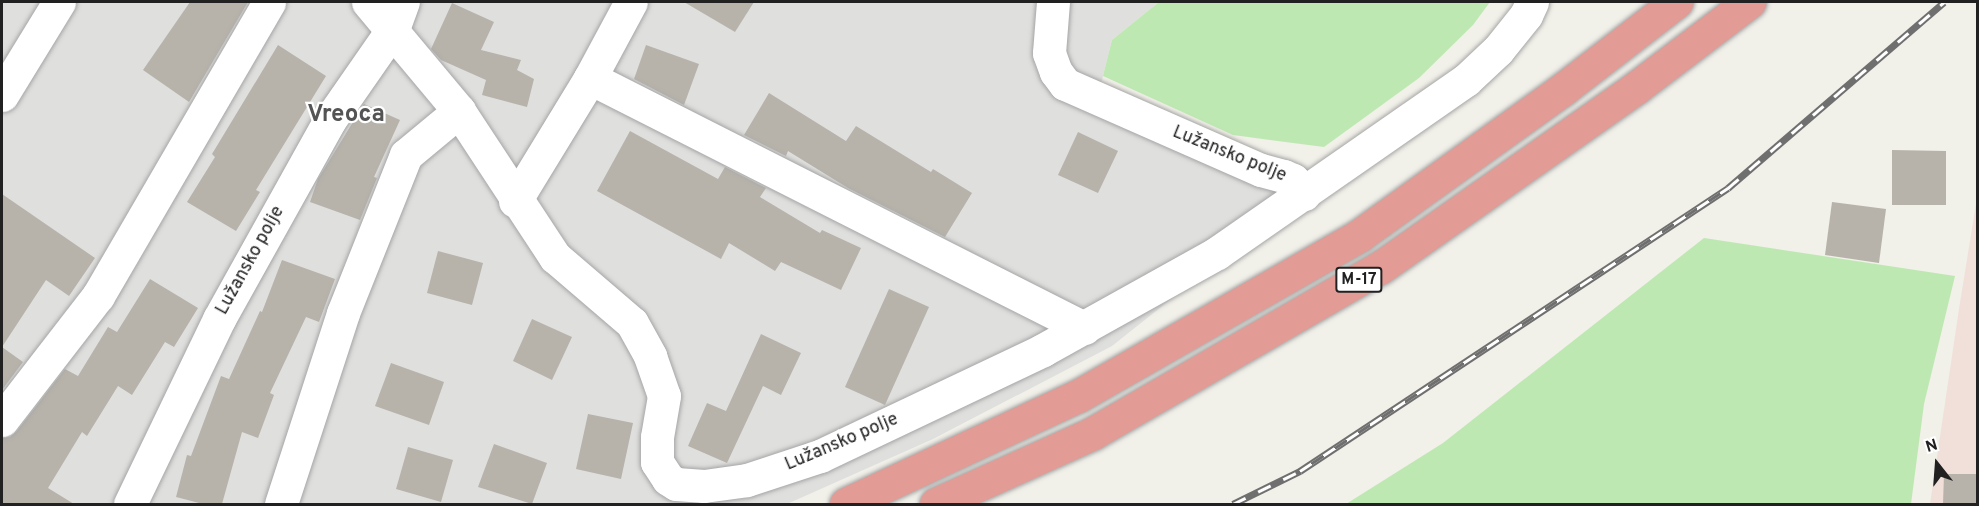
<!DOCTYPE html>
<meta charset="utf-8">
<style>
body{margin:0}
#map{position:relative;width:1979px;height:506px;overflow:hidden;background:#f1f0e9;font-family:Overpass,sans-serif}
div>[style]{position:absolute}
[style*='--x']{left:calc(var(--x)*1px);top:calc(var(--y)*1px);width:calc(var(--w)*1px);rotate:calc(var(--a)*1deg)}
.residential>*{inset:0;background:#dfdfde}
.commercial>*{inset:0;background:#f0e0d9}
.grass>*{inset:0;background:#bee8b2}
.building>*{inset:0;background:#b7b3ab}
.roads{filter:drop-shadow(0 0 2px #a5a5a5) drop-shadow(0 0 2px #a5a5a5)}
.minor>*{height:33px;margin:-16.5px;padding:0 16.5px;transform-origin:16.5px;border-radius:16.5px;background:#fff}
.highway>*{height:33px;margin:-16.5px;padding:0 16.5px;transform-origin:16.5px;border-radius:16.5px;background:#e39b95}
.rail>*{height:7px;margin-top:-3.5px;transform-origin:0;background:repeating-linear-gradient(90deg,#fff 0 14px,#6f6f6f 0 28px);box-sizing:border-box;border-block:2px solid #6f6f6f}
span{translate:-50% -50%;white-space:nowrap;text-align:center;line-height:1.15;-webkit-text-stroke:4.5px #fff;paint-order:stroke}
.shield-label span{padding:2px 4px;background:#fff;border:2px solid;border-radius:4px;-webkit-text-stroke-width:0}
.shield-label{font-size:16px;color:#212121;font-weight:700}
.street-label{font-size:18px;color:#212121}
.district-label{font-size:24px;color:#545454;font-weight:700}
.frame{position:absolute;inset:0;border:3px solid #212121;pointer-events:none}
.north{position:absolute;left:1907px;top:434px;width:60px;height:60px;-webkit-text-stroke:4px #fff;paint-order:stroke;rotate:343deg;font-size:16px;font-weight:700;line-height:24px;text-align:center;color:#212121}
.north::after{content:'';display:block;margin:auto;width:21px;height:27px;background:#212121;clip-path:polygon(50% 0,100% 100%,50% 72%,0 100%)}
</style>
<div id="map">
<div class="residential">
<div style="clip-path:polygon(2px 2px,1159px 2px,1112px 40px,1095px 108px,1302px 195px,1112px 346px,933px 439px,787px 504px,2px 504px)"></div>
</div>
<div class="commercial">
<div style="clip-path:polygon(1977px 198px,1977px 504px,1930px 504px,1959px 309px)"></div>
</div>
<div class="grass">
<div style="clip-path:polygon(1159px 2px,1490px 2px,1473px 25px,1419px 78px,1324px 147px,1233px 135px,1103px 76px,1112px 40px)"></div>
<div style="clip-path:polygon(1704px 238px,1955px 276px,1924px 404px,1911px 504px,1346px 504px,1443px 443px)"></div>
</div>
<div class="building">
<div style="clip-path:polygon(190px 2px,248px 2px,189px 102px,143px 70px)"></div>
<div style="clip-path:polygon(684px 2px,754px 2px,735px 32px)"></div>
<div style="clip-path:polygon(452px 3px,494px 22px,481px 50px,521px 60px,517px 70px,534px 79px,527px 107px,482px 95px,486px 80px,441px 60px,431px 49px)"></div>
<div style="clip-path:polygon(278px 45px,326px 76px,256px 190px,260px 192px,236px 231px,187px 202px,215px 157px,212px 154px)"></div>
<div style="clip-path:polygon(646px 45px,699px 64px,684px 105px,634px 79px)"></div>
<div style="clip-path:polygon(769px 93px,846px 141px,856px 126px,931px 172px,933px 169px,972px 193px,945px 237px,848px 188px,788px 151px,786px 156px,744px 135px)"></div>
<div style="clip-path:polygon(364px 104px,400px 120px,374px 177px,377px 178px,360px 220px,310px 202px,318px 179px)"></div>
<div style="clip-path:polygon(630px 131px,718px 179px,725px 167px,766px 188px,760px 197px,820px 233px,822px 230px,861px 248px,841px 290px,781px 262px,775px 271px,729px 243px,721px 259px,597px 191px)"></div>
<div style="clip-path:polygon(1078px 132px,1118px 151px,1098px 193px,1058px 175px)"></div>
<div style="clip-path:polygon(1892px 150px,1946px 151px,1946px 205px,1892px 205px)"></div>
<div style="clip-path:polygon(2px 194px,95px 258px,69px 296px,46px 280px,2px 347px,23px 362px,2px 390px)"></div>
<div style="clip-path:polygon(1832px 202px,1886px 209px,1879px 263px,1825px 255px)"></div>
<div style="clip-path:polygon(438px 251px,483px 263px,472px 305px,427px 293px)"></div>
<div style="clip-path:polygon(282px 260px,335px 279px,319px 322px,306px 317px,270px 393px,274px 395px,258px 438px,242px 432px,222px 504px,203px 504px,176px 497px,187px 455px,191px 456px,221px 376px,229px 379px,260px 311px,262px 312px)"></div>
<div style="clip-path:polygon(150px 279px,198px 308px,174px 347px,165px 342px,132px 395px,118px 386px,87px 436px,82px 432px,48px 488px,74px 504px,2px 504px,2px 438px,10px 437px,17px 431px,65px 369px,78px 376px,108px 327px,117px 332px)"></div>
<div style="clip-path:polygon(889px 289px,929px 307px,885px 405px,845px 387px)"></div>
<div style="clip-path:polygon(532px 319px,572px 337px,552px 380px,513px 361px)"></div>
<div style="clip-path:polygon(761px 334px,801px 353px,781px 395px,763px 386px,727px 463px,688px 446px,707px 403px,726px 411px)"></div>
<div style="clip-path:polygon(391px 363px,444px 382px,429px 425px,375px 406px)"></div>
<div style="clip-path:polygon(588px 414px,633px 423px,621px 479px,576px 469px)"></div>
<div style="clip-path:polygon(494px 444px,547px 463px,532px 504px,478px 487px)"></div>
<div style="clip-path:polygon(408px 447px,453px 460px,441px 502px,396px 489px)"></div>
<div style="clip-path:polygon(1944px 474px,1977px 474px,1977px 504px,1943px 504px)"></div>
</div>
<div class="roads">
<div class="minor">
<div style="--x:368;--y:2;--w:142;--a:50.1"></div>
<div style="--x:459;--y:111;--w:175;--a:56.7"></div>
<div style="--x:555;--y:257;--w:101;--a:40.6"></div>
<div style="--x:632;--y:323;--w:38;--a:61"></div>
<div style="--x:650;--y:356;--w:42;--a:70.7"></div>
<div style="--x:664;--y:396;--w:42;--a:99.7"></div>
<div style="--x:657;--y:437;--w:25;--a:90"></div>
<div style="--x:657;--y:462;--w:20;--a:57"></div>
<div style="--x:668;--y:479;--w:9;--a:32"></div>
<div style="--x:676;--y:484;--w:28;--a:4"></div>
<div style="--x:704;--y:486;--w:43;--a:-7.9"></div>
<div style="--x:747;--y:480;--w:77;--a:-18.2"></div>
<div style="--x:820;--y:456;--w:247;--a:-25.4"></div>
<div style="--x:1043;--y:350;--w:199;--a:-29.1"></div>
<div style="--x:1217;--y:253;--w:303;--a:-34.8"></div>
<div style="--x:1466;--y:80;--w:44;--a:-43.2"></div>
<div style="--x:1498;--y:50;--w:45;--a:-51.3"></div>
<div style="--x:1526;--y:15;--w:14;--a:-65"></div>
<div style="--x:1053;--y:2;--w:51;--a:94.5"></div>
<div style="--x:1049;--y:53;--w:20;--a:70"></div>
<div style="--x:1056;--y:72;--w:15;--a:53"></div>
<div style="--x:1065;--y:84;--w:214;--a:23.7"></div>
<div style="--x:1261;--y:170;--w:24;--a:15"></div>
<div style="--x:1284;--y:176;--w:10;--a:24"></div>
<div style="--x:1293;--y:180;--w:18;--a:52"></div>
<div style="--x:590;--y:78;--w:554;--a:26.84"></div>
<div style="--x:2;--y:95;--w:109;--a:-58.5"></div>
<div style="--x:515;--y:201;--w:144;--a:-58.6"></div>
<div style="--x:590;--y:78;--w:86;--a:-61.7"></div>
<div style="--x:2;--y:420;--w:157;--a:-52.3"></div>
<div style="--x:98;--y:296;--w:340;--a:-59.8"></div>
<div style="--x:130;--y:504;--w:205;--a:-64.3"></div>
<div style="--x:219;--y:319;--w:227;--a:-60.9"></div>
<div style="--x:329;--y:121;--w:112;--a:-55.2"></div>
<div style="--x:393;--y:29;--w:29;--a:-70"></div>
<div style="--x:281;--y:504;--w:201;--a:-72"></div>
<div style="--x:343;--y:313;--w:170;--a:-68.3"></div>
<div style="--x:406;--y:155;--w:69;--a:-39.7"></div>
</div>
<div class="highway">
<div style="--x:846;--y:504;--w:258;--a:-25"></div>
<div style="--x:1080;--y:395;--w:322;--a:-29.7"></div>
<div style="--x:1360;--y:235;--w:250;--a:-35.7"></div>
<div style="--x:1563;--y:89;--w:143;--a:-37.6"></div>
<div style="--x:936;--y:504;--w:172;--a:-24.3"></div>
<div style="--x:1093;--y:433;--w:332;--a:-30"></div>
<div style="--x:1381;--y:267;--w:313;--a:-35.1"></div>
<div style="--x:1637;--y:87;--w:141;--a:-37.2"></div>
</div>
</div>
<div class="rail">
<div style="--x:1233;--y:504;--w:75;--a:-26.2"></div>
<div style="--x:1300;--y:471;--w:513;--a:-33.47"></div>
<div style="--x:1728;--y:188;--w:285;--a:-40.7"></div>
</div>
<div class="shield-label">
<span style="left:1359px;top:280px">M-17</span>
</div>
<div class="street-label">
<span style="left:1229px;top:155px;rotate:22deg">Lužansko polje</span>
<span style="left:251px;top:261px;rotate:-61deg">Lužansko polje</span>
<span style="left:842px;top:443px;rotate:-23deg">Lužansko polje</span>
</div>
<div class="district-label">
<span style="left:346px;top:116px">Vreoca</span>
</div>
<div class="frame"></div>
<div class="north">N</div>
</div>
